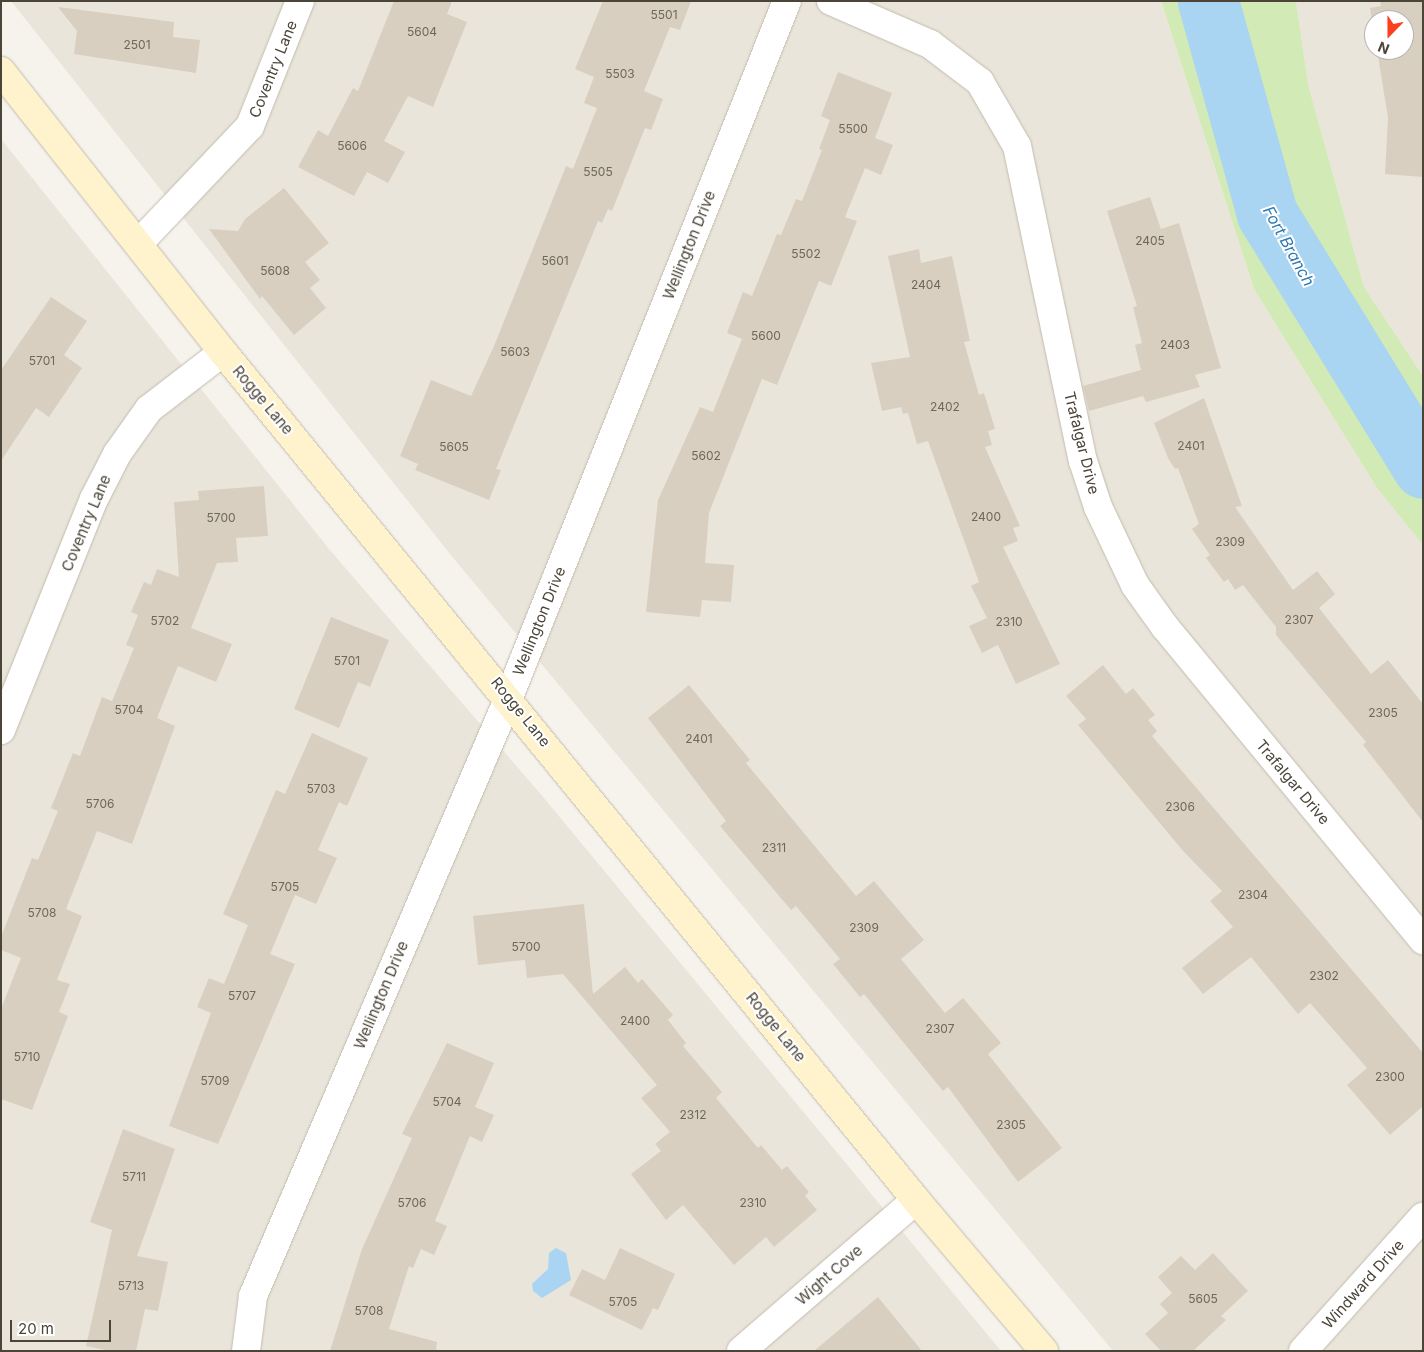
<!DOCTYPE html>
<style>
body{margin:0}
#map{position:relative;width:1424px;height:1352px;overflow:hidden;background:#f6f3ec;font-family:Inter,sans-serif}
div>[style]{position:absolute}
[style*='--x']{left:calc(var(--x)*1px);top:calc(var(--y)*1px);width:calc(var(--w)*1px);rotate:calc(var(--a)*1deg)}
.residential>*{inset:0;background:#eae5da}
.green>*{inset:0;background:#d2eab5}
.water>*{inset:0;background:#a9d4f2}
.river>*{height:61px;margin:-30.5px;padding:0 30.5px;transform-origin:30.5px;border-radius:30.5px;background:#a9d4f2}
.building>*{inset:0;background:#d8cfc1}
.roads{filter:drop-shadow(0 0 1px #c2bbae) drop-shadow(0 0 1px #c2bbae)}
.street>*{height:28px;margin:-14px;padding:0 14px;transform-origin:14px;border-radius:14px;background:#fff}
.secondary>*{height:28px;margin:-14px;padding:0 14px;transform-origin:14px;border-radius:14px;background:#fff3cd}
span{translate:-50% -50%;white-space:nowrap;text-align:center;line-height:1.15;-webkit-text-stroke:4px #fff;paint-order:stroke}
.number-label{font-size:12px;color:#6e675b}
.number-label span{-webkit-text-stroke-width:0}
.street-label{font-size:15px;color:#4b4439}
.water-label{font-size:16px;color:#2e7ab2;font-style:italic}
.frame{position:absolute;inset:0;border:2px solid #4b4439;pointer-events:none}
.north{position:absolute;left:1364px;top:10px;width:50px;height:50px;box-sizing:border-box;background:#fff;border:1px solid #b7b4b0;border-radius:50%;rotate:202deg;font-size:14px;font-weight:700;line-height:20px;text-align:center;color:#4b4439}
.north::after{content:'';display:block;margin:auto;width:18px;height:22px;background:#fc3f1d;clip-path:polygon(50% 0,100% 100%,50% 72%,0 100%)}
.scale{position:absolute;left:10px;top:1320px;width:101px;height:22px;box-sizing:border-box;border:2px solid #4b4439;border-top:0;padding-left:6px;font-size:15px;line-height:18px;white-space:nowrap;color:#4b4439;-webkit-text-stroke:4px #fff;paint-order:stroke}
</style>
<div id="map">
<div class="residential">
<div style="clip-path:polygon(11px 1px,1161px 1px,1254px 289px,1377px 488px,1423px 545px,1423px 1351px,1113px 1351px,450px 554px)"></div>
<div style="clip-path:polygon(evenodd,1296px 1px,1423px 1px,1423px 376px,1364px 287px,1308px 84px,1296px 1px,1374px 20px,1404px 20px,1404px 50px,1374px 50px,1374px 20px)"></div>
<div style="clip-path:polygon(1px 139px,329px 549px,544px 798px,1001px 1351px,1px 1351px)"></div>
</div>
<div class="green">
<div style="clip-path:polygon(1161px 1px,1296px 1px,1308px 84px,1364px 287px,1423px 376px,1423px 545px,1377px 488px,1254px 289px)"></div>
</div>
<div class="water">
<div style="clip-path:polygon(556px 1248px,566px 1253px,571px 1280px,542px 1298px,533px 1291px,532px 1284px,548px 1269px,549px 1253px)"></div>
</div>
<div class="river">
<div style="--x:1208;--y:1;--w:221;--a:74.5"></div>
<div style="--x:1267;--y:214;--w:298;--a:58.4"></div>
</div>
<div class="building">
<div style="clip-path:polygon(394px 1px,452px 1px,447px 14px,467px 22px,433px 107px,408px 96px,384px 141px,405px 152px,388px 183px,367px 172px,354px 196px,298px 167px,318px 130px,328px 136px,353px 88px,358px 91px)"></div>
<div style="clip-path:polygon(603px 1px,691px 1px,680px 30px,670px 27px,644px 91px,663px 99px,651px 130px,645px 128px,612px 211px,608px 209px,602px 223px,598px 221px,496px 469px,501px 470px,489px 500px,415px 470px,418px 464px,400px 456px,431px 380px,471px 396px,494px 346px,566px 166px,573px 169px,597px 108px,584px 103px,594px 77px,575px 69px)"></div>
<div style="clip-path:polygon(1380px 1px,1423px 1px,1423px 177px,1385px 174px,1388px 118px,1377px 50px,1404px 50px,1404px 20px,1374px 20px,1374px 32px,1370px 8px,1381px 6px)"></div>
<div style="clip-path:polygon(58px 7px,174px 22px,173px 37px,200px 40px,196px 73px,74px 54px,77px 31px)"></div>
<div style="clip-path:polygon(838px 72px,892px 93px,875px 138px,893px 145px,881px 175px,865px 168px,845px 217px,857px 221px,831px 286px,819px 281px,777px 385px,762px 379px,709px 513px,705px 563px,734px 565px,731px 602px,702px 600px,700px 617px,646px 612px,658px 500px,700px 407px,713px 412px,742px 339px,727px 333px,743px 292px,752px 296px,777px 234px,781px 235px,796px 199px,802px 201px,822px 150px,819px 149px,830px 120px,821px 116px)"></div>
<div style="clip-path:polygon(284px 188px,329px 243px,305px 262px,320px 280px,310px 288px,326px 308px,294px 335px,262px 296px,260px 299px,209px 229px,238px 231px,245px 219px)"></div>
<div style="clip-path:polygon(1150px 197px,1161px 229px,1179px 223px,1221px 368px,1195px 375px,1200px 387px,1146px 402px,1143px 396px,1089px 411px,1083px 386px,1141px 370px,1135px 345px,1142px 343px,1133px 307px,1137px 306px,1107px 211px)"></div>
<div style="clip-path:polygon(919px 249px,921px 263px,952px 256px,970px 341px,964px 342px,979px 395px,984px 393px,995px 429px,988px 431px,992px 445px,985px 447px,1020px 526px,1013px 528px,1018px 541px,1003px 547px,1060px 664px,1016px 684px,998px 645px,982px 653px,969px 626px,987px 618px,971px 586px,979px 582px,928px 441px,917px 444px,908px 413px,903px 414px,901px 407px,882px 411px,871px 363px,910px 357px,888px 256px)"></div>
<div style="clip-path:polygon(51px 297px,87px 321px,64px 355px,82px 368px,49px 417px,36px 408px,1px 461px,1px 370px)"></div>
<div style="clip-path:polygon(1204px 398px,1242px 506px,1235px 507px,1293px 590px,1317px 571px,1335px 594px,1319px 608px,1371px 674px,1388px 660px,1423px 704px,1423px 822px,1363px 745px,1366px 742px,1276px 635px,1276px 627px,1243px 585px,1235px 590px,1228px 579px,1224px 582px,1206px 558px,1210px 555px,1192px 529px,1199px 524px,1178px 468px,1175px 469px,1168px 458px,1154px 423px)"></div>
<div style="clip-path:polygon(264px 486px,268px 536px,236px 538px,238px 562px,217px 563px,191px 628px,232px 644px,216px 682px,178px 666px,157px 718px,175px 726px,132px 844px,97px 831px,66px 909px,82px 916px,57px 980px,70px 984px,59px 1012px,68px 1016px,32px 1110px,1px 1099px,1px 1009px,21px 958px,1px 950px,1px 937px,32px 858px,38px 860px,58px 811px,51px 808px,73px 753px,80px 756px,102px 697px,112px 701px,134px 648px,126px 645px,138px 615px,131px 612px,144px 582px,151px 585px,157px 569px,179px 577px,174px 502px,199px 500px,198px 491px)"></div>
<div style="clip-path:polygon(331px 617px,389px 640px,370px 687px,358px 682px,339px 728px,294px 709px)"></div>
<div style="clip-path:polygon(1103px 665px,1126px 694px,1133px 688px,1155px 715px,1148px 720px,1157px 731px,1152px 736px,1423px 1053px,1423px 1106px,1390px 1135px,1347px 1085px,1367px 1068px,1310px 1003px,1298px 1014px,1251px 957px,1203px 994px,1182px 968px,1233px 927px,1210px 901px,1222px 891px,1184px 852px,1078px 725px,1086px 719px,1066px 696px)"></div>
<div style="clip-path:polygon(689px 685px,750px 760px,746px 763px,856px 896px,874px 881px,924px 940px,901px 959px,945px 1013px,963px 998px,1001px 1043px,988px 1054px,1062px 1148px,1018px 1182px,948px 1087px,943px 1091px,864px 994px,860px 997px,833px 964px,840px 959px,796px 906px,791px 910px,720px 826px,726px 821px,648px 718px)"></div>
<div style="clip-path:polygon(312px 733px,368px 758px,347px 806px,339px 802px,318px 850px,337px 858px,316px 904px,295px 895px,270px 954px,295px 964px,218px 1144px,169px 1126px,211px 1013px,197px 1007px,209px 978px,224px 984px,248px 925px,223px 914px,276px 790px,285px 794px)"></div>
<div style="clip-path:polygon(584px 904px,593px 994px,625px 967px,638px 983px,642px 979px,673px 1015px,668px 1020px,686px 1043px,683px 1046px,722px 1092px,716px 1098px,758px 1148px,761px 1145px,782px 1170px,787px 1166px,809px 1192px,805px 1196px,817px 1210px,774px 1247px,766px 1237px,734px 1265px,683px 1205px,666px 1220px,631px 1174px,661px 1151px,655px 1144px,670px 1132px,641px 1098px,657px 1085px,563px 974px,527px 978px,525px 960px,478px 965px,473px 916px)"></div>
<div style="clip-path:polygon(447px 1043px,494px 1063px,475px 1107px,494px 1115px,482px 1142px,470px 1136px,435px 1221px,447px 1226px,434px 1255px,421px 1249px,413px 1268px,409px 1266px,389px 1329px,437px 1342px,436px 1351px,330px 1351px,362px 1249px,412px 1138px,402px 1134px)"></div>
<div style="clip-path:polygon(123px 1129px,175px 1149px,137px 1256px,168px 1262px,158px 1311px,145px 1309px,136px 1351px,110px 1351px,86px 1346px,112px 1230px,90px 1222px)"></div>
<div style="clip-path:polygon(620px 1248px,675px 1274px,658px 1310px,653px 1308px,642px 1330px,569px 1295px,582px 1269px,605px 1280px)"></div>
<div style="clip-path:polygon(1213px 1253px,1248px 1291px,1221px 1316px,1226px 1320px,1193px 1351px,1161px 1351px,1145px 1334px,1168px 1313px,1160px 1304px,1172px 1293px,1158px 1277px,1181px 1256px,1195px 1270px)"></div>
<div style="clip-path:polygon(878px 1297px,922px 1351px,814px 1351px)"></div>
</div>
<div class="roads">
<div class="street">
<div style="--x:831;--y:1;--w:108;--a:23.5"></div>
<div style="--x:930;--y:44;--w:63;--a:37.2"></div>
<div style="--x:980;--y:82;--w:74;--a:60"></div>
<div style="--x:1017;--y:146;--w:322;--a:78.2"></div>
<div style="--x:1083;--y:461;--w:48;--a:71.9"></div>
<div style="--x:1098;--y:507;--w:86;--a:64.6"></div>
<div style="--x:1135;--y:585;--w:52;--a:54.5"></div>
<div style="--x:1165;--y:627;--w:406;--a:50.5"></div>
<div style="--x:139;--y:243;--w:161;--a:-46.5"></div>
<div style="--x:250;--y:126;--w:135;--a:-68.2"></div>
<div style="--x:1;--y:730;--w:249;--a:-68.1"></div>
<div style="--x:94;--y:499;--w:51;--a:-62.9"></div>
<div style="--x:117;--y:454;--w:55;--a:-54.6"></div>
<div style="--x:149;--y:409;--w:93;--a:-37.6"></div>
<div style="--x:246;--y:1351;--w:55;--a:-82.7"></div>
<div style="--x:253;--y:1296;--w:651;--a:-66.86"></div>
<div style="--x:509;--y:697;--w:749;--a:-68.23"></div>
<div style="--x:741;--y:1351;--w:231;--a:-40.8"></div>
<div style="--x:1303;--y:1351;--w:180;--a:-48.2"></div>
</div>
<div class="secondary">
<div style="--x:1;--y:71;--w:358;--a:51.7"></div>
<div style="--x:223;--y:352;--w:1095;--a:50.74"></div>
<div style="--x:916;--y:1200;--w:198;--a:49.7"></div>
</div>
</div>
<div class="number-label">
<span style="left:664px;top:15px">5501</span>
<span style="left:422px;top:32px">5604</span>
<span style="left:137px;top:45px">2501</span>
<span style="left:620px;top:74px">5503</span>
<span style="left:853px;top:129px">5500</span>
<span style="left:352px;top:146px">5606</span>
<span style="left:598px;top:172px">5505</span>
<span style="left:1150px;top:241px">2405</span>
<span style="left:806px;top:254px">5502</span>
<span style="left:555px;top:261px">5601</span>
<span style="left:275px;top:271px">5608</span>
<span style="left:926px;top:285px">2404</span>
<span style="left:766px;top:336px">5600</span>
<span style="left:1175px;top:345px">2403</span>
<span style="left:515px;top:352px">5603</span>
<span style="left:42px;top:361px">5701</span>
<span style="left:945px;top:407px">2402</span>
<span style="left:1191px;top:446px">2401</span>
<span style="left:454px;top:447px">5605</span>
<span style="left:706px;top:456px">5602</span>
<span style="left:986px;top:517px">2400</span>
<span style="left:221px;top:518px">5700</span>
<span style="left:1230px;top:542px">2309</span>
<span style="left:1299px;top:620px">2307</span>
<span style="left:165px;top:621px">5702</span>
<span style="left:1009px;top:622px">2310</span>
<span style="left:347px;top:661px">5701</span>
<span style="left:129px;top:710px">5704</span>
<span style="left:1383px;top:713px">2305</span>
<span style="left:699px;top:739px">2401</span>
<span style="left:321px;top:789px">5703</span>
<span style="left:100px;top:804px">5706</span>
<span style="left:1180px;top:807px">2306</span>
<span style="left:774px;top:848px">2311</span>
<span style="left:285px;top:887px">5705</span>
<span style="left:1253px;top:895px">2304</span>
<span style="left:42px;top:913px">5708</span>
<span style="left:864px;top:928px">2309</span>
<span style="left:526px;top:947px">5700</span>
<span style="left:1324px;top:976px">2302</span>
<span style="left:242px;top:996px">5707</span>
<span style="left:635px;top:1021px">2400</span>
<span style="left:940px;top:1029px">2307</span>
<span style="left:27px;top:1057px">5710</span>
<span style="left:1390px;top:1077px">2300</span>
<span style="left:215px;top:1081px">5709</span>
<span style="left:447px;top:1102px">5704</span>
<span style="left:693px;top:1115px">2312</span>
<span style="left:1011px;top:1125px">2305</span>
<span style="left:134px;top:1177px">5711</span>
<span style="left:412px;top:1203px">5706</span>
<span style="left:753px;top:1203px">2310</span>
<span style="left:131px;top:1286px">5713</span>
<span style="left:1203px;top:1299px">5605</span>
<span style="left:623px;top:1302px">5705</span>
<span style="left:369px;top:1311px">5708</span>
</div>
<div class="street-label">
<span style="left:273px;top:69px;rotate:-68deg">Coventry Lane</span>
<span style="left:689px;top:245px;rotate:-68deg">Wellington Drive</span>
<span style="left:263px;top:400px;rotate:50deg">Rogge Lane</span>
<span style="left:1082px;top:443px;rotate:76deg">Trafalgar Drive</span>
<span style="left:86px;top:523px;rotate:-67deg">Coventry Lane</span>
<span style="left:539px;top:621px;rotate:-68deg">Wellington Drive</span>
<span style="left:521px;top:712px;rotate:51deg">Rogge Lane</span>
<span style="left:1293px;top:782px;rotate:50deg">Trafalgar Drive</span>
<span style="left:381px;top:995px;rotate:-67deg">Wellington Drive</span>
<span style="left:776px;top:1027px;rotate:51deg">Rogge Lane</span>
<span style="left:829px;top:1275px;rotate:-41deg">Wight Cove</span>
<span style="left:1363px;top:1284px;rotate:-48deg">Windward Drive</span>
</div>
<div class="water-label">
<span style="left:1289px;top:246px;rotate:61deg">Fort Branch</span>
</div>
<div class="frame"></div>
<div class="north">N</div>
<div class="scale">20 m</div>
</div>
